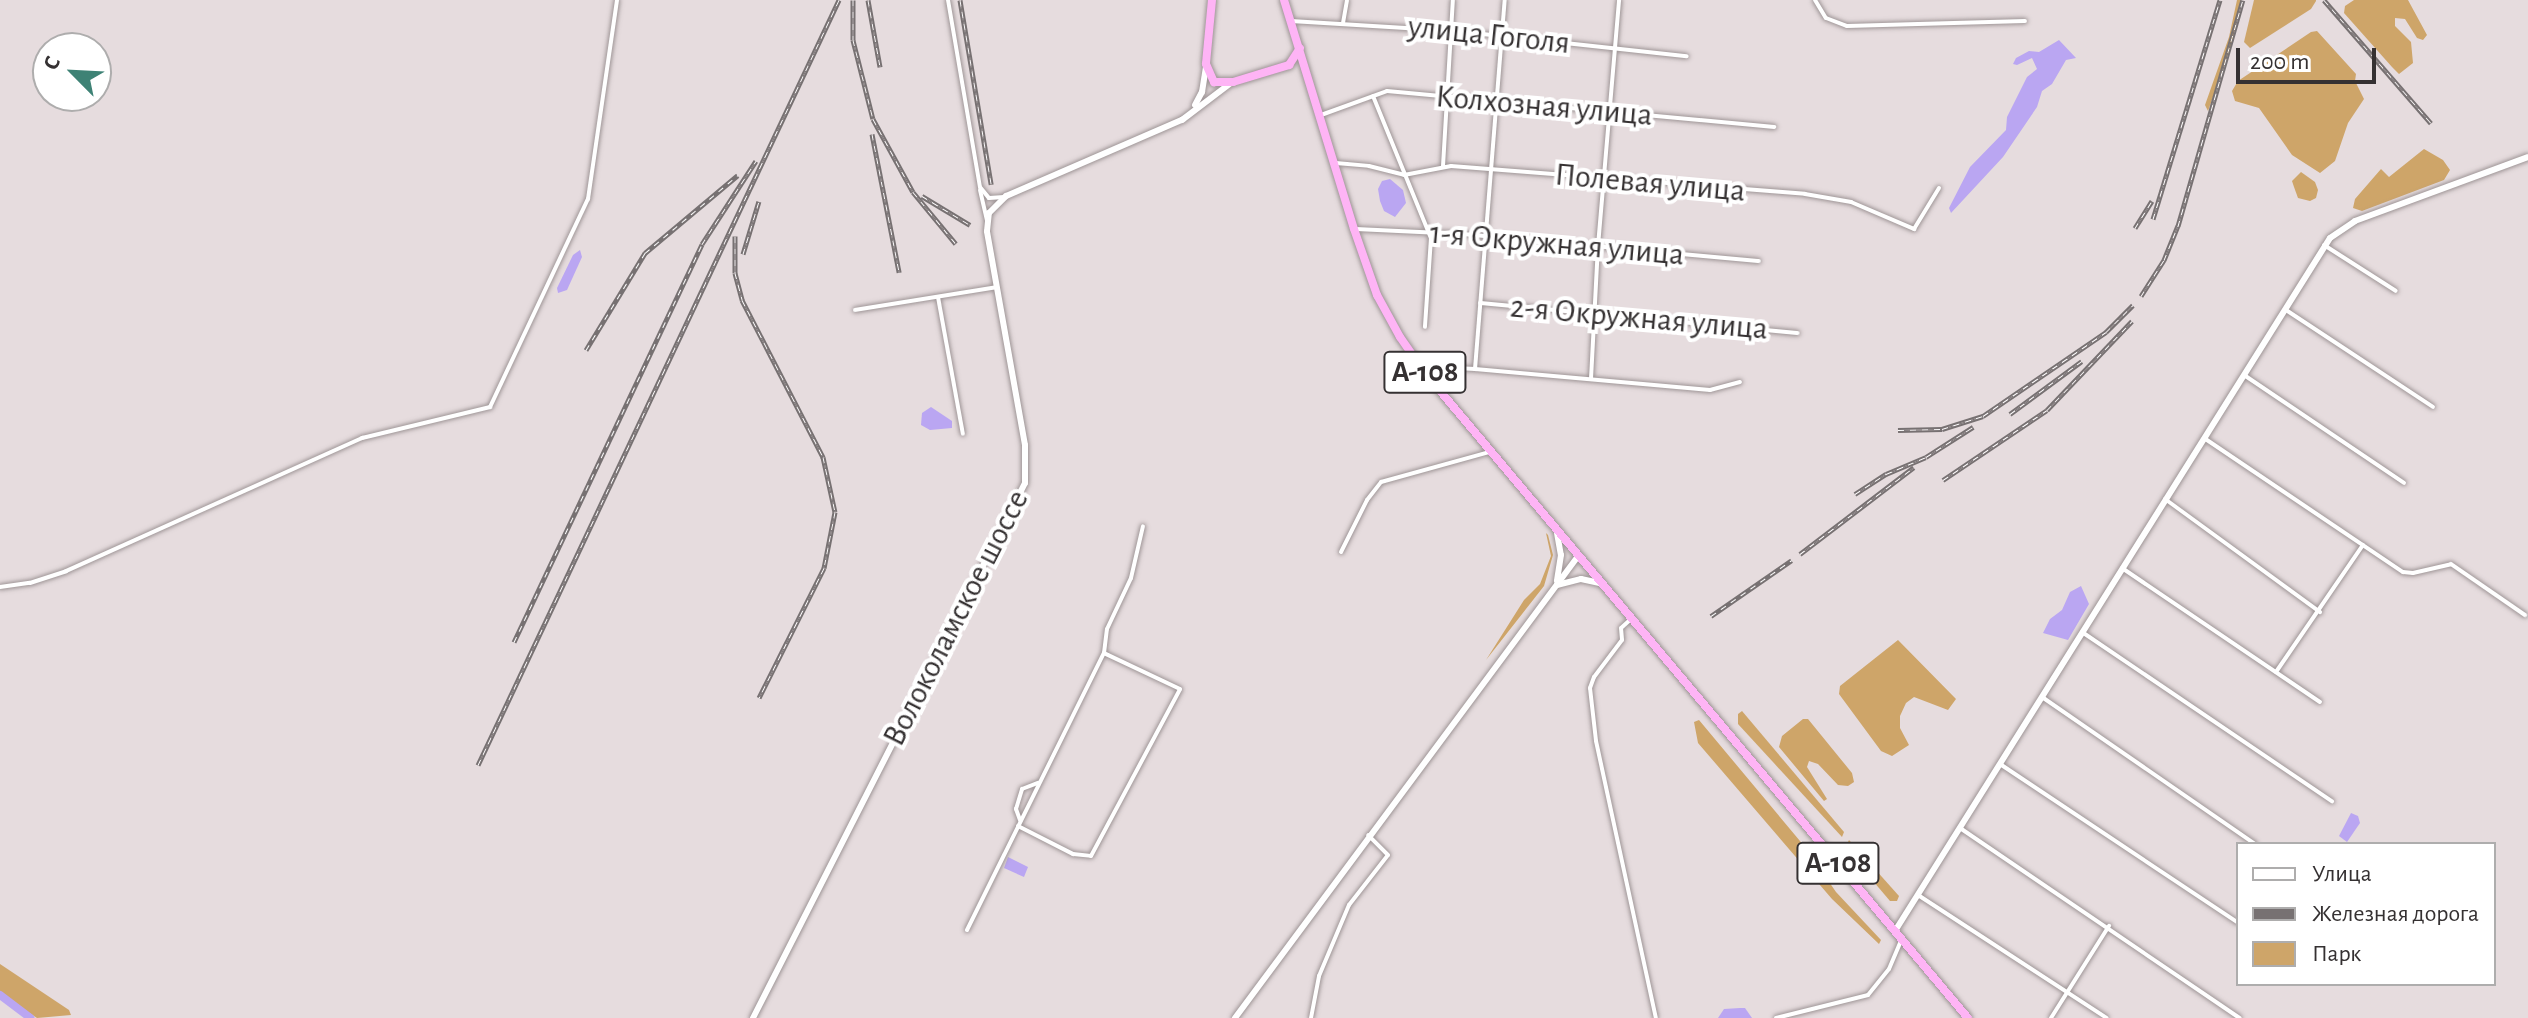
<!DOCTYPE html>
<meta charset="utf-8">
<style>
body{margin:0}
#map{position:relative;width:2528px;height:1018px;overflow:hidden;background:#e6dcde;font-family:"Alegreya Sans",sans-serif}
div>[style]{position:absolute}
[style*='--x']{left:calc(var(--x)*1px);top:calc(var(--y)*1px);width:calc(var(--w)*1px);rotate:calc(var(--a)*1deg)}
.green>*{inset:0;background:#cea569}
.water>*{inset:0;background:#baa6f2}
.river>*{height:8px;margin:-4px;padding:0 4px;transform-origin:4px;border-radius:4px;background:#baa6f2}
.roads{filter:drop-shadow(0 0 2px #9e9596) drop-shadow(0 0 2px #9e9596)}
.street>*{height:4px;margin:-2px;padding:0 2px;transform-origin:2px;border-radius:2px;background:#fff}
.secondary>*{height:6px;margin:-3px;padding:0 3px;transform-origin:3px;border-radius:3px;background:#fff}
.highway>*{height:8px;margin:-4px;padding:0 4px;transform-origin:4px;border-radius:4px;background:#feb4f5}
.rail>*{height:5px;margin-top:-2.5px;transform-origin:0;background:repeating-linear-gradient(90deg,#fff 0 6px,#777172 0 12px);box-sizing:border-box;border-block:2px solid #777172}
span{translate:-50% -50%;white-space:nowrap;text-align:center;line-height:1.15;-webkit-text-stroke:8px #fff;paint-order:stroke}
.shield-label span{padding:2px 6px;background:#fff;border:2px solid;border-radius:6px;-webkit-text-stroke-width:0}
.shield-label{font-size:30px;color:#353132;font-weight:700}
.street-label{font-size:32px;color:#353132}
.legend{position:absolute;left:2236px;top:842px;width:260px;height:144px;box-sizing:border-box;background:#fff;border:2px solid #aeadad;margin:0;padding:10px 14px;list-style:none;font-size:24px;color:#353132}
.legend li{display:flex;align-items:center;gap:16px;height:40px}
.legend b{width:40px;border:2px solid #aeadad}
.north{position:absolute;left:32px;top:32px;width:80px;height:80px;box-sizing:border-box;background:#fff;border:2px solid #aeadad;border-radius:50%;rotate:294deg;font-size:22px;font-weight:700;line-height:32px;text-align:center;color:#353132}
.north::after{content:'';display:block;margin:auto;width:28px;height:36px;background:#3e8275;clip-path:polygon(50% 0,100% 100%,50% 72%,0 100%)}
.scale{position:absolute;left:2236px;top:48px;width:140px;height:36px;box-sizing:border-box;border:4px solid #353132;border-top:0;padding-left:10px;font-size:24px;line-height:28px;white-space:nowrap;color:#353132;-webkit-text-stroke:6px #fff;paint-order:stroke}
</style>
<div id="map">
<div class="green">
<div style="clip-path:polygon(2237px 0,2241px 0,2232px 43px,2208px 111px,2205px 105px,2229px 37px)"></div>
<div style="clip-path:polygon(2254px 0,2316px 0,2316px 1px,2311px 9px,2250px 48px,2244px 42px)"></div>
<div style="clip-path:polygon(2354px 0,2408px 0,2427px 35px,2423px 40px,2417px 38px,2405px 19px,2395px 18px,2395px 26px,2411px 42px,2413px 63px,2399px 74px,2392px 67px,2344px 13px,2345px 6px)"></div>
<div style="clip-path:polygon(2317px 31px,2356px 74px,2355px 81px,2364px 99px,2348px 123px,2335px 161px,2320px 173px,2292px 155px,2259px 108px,2235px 101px,2232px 91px,2238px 81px,2311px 32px)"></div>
<div style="clip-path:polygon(2424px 149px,2443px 160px,2450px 170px,2444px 180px,2362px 211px,2353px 208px,2355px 199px,2381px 169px,2389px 177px)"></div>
<div style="clip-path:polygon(2301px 172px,2315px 182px,2318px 190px,2316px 198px,2310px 201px,2298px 198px,2294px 187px,2292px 181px)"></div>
<div style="clip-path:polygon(1546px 533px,1548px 535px,1553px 555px,1544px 586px,1486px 660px,1524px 600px,1540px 584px,1551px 556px)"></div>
<div style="clip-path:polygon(1898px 640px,1956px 699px,1948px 710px,1914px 697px,1906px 703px,1900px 716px,1900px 728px,1909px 745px,1892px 756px,1881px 751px,1839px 694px,1840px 686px)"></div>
<div style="clip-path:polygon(1742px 711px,1844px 832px,1842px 837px,1738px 724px,1738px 714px)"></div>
<div style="clip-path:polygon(1803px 719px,1808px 719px,1852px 773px,1854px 782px,1848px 786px,1838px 785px,1818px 764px,1809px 761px,1807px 767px,1827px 799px,1824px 801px,1779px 747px,1782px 736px)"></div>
<div style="clip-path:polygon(1699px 720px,1805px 847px,1836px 892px,1881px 940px,1879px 944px,1832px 899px,1698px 743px,1694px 722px)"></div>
<div style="clip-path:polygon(1849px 840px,1899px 896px,1897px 901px,1890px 901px,1845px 848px)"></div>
<div style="clip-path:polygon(0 964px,69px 1010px,71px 1015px,37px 1018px,17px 1005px,0 992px)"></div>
</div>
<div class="water">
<div style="clip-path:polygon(2059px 40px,2076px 58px,2066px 60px,2052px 84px,2042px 91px,2037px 107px,2003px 157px,1951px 213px,1949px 208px,1970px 167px,2006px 130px,2007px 117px,2027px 77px,2037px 69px,2032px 58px,2017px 65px,2013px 64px,2016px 58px,2029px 51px,2039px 52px)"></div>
<div style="clip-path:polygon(1390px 179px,1403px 190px,1406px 203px,1395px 217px,1384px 211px,1380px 201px,1378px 189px,1382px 181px)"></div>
<div style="clip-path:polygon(580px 250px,582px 257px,567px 290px,558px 293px,557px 288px,573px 255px)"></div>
<div style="clip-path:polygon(931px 407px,952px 421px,952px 428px,930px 430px,921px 425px,922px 413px)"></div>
<div style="clip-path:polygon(2081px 586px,2089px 604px,2068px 640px,2043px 633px,2050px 619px,2062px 610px,2070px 592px)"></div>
<div style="clip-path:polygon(2351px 813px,2358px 816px,2360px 823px,2347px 842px,2339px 836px)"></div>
<div style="clip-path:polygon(1008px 857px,1028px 867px,1024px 877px,1004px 868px)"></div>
<div style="clip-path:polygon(1740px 1008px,1745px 1008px,1752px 1018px,1718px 1018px,1724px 1009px)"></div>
</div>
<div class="river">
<div style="--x:0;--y:995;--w:38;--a:37"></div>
</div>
<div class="roads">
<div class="street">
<div style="--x:948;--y:0;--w:190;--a:80.3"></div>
<div style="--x:980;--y:187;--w:14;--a:51"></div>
<div style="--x:989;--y:198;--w:15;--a:-4"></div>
<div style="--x:1815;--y:0;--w:21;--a:59"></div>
<div style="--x:1826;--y:18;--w:22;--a:21"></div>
<div style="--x:1847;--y:26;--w:178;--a:-1.6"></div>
<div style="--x:1291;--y:21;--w:164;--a:3.5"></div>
<div style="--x:1455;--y:31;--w:233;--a:6.2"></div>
<div style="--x:1343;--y:23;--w:23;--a:-80"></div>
<div style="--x:1373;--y:96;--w:153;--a:67.8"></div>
<div style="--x:1431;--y:238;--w:89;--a:93.9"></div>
<div style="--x:1321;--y:115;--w:70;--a:-20"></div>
<div style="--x:1387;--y:91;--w:389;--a:5.3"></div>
<div style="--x:1336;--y:163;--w:33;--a:5"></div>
<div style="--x:1369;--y:166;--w:36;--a:14"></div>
<div style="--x:1404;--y:175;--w:48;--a:-10.8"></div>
<div style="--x:1451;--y:166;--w:355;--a:4.5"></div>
<div style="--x:1805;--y:194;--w:47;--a:9.9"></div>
<div style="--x:1851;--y:202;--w:69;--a:23.2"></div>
<div style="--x:1914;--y:229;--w:48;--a:-58.6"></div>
<div style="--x:1443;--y:166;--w:166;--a:-86.6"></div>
<div style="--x:980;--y:190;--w:31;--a:77"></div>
<div style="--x:1356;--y:229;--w:106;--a:2.7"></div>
<div style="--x:1462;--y:234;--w:298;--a:5.2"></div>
<div style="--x:2324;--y:245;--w:85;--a:32.6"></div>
<div style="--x:938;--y:297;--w:139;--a:79.7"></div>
<div style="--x:1480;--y:303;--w:319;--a:5.4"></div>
<div style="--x:855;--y:310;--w:144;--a:-9.2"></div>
<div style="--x:2286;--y:310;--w:176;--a:33.4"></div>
<div style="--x:1475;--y:369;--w:370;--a:-85.4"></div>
<div style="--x:1425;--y:373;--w:15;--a:-23"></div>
<div style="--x:1439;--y:367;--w:36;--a:3"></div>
<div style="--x:1475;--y:369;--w:236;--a:5.1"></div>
<div style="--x:1710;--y:390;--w:31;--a:-15"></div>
<div style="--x:2244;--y:375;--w:193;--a:34"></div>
<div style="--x:1591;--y:379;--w:133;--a:-87"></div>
<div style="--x:1598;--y:246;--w:247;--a:-85.1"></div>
<div style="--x:2204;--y:438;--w:240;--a:34"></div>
<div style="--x:2403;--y:572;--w:10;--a:6"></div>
<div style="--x:2413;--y:573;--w:39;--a:-13"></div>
<div style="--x:2451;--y:564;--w:90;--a:34.6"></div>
<div style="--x:2165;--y:499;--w:192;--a:36.1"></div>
<div style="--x:1341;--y:552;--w:58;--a:-63.4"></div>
<div style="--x:1367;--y:500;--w:23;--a:-52"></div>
<div style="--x:1381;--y:482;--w:112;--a:-15.5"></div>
<div style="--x:2122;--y:568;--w:239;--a:34.1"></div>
<div style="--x:0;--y:587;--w:30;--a:-8"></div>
<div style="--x:30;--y:583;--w:38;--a:-18"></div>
<div style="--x:66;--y:571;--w:325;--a:-24.2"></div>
<div style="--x:362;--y:438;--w:132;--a:-13.6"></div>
<div style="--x:490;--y:407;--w:230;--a:-64.8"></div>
<div style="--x:588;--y:199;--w:201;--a:-81.7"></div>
<div style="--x:1631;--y:619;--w:13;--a:138"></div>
<div style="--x:1621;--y:628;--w:12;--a:85"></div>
<div style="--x:1622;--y:640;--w:46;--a:127.1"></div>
<div style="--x:1594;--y:677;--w:12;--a:110"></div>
<div style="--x:1590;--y:688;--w:53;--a:83.5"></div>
<div style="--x:1596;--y:741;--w:283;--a:77.8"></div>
<div style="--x:2082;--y:632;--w:302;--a:34.1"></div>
<div style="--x:2276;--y:672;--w:154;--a:-55.6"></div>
<div style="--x:2042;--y:697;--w:259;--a:34.6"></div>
<div style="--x:2000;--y:764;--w:286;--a:33.7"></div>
<div style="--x:1020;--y:820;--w:12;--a:-110"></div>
<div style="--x:1016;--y:809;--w:21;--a:-73"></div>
<div style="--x:1022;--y:789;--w:17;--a:-21"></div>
<div style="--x:1018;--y:826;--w:62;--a:27"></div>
<div style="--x:1073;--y:854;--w:18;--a:6"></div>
<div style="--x:1091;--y:856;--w:189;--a:-61.9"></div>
<div style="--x:1180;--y:689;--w:84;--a:-154.7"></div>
<div style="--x:1104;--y:653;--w:24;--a:-83"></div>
<div style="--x:1107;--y:629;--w:56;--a:-64.8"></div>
<div style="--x:1131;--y:578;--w:53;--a:-77"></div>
<div style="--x:1960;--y:828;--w:338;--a:34.2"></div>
<div style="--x:1918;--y:895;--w:225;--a:33.1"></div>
<div style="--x:967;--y:930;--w:309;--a:-63.7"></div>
<div style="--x:1311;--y:1018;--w:43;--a:-79.2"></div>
<div style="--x:1319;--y:976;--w:77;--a:-67.1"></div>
<div style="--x:1349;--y:905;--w:63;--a:-52"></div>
<div style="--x:1388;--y:855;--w:28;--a:-135"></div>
<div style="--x:1776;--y:1018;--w:95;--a:-14"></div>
<div style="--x:1868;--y:995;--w:33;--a:-51"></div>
<div style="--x:1889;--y:969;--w:30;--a:-67"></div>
<div style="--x:2051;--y:1018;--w:109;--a:-57.8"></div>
</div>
<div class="secondary">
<div style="--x:1195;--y:105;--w:15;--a:-62"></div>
<div style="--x:1202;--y:92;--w:25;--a:-81"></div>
<div style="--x:1557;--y:533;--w:22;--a:80"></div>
<div style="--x:1561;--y:555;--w:26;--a:99"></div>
<div style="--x:1557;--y:585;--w:25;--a:-14"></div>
<div style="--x:1581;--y:579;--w:19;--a:12"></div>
<div style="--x:1895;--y:931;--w:818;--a:-57.88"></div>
<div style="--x:2330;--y:238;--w:30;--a:-34"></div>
<div style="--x:2355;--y:221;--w:184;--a:-20.3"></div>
<div style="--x:753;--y:1018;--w:600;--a:-63.05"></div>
<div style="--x:1025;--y:483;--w:38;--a:-90"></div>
<div style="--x:1025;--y:445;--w:217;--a:-100.1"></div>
<div style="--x:987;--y:231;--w:18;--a:-84"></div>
<div style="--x:989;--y:213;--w:24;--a:-45"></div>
<div style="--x:1006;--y:196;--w:192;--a:-23.4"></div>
<div style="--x:1182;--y:120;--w:61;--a:-37.1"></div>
<div style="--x:1235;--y:1018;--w:577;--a:-53.39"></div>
</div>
<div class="highway">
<div style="--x:1212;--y:0;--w:64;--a:95.4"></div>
<div style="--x:1206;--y:64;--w:20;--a:66"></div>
<div style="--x:1214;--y:82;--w:19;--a:0"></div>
<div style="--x:1233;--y:82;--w:59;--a:-16.9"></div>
<div style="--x:1289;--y:65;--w:20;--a:-57"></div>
<div style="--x:1284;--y:0;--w:239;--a:73"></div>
<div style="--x:1354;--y:229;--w:70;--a:70.8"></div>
<div style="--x:1377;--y:295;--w:48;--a:61.3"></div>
<div style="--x:1400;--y:337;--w:44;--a:55.2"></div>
<div style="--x:1425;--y:373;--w:843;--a:49.91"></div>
</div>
</div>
<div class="rail">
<div style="--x:853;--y:0;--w:40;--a:90"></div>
<div style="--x:853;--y:40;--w:81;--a:75.8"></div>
<div style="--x:873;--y:119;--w:83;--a:61.3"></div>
<div style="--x:913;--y:192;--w:67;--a:50.4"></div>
<div style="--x:868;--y:0;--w:68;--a:79.8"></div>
<div style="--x:960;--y:0;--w:187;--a:80.4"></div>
<div style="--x:2324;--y:0;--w:163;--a:49"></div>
<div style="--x:872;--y:134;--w:141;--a:78.9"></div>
<div style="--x:922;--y:196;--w:56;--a:31.1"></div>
<div style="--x:2153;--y:219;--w:229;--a:-73"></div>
<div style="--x:2135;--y:228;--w:32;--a:-58"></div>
<div style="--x:735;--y:236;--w:37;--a:90"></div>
<div style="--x:735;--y:273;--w:28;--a:75"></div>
<div style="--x:742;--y:300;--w:177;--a:62.7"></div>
<div style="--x:823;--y:457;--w:56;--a:77.7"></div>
<div style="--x:835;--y:512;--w:57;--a:101.1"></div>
<div style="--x:824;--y:568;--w:145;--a:116.6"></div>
<div style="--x:743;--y:254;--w:55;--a:-73.2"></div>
<div style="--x:2141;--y:296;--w:43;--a:-57.4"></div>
<div style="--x:2164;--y:260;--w:37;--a:-68"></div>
<div style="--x:2178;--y:226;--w:235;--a:-74"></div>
<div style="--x:586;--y:350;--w:114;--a:-58.7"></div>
<div style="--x:645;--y:253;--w:121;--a:-40"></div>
<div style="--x:2010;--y:414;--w:89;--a:-36.4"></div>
<div style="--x:1898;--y:430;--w:44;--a:-1.3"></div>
<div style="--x:1942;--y:429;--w:43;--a:-17.6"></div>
<div style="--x:1983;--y:416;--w:149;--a:-34.3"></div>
<div style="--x:2106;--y:332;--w:38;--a:-45"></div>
<div style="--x:1943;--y:480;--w:125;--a:-33.9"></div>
<div style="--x:2047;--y:410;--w:123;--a:-46.3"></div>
<div style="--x:1855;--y:494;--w:37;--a:-33"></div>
<div style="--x:1886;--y:474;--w:43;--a:-23"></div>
<div style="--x:1926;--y:457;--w:56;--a:-32.6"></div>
<div style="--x:1800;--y:554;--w:143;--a:-37.3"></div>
<div style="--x:1711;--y:616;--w:98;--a:-34.7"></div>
<div style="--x:514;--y:642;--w:440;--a:-64.7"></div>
<div style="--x:702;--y:244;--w:99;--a:-57"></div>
<div style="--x:478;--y:765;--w:846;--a:-64.74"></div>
</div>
<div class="shield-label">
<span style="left:1425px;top:372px">А-108</span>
<span style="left:1838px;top:863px">А-108</span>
</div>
<div class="street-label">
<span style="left:1489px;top:35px;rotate:6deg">улица Гоголя</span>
<span style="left:1544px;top:106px;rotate:5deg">Колхозная улица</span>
<span style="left:1650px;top:183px;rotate:5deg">Полевая улица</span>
<span style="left:1557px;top:244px;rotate:5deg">1-я Окружная улица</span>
<span style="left:1639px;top:318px;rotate:5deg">2-я Окружная улица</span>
<span style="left:956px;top:618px;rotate:-63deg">Волоколамское шоссе</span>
</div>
<ul class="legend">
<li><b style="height:10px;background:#fff"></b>Улица</li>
<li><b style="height:10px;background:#777172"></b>Железная дорога</li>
<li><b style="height:22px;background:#cea569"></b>Парк</li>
</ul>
<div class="north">С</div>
<div class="scale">200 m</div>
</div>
